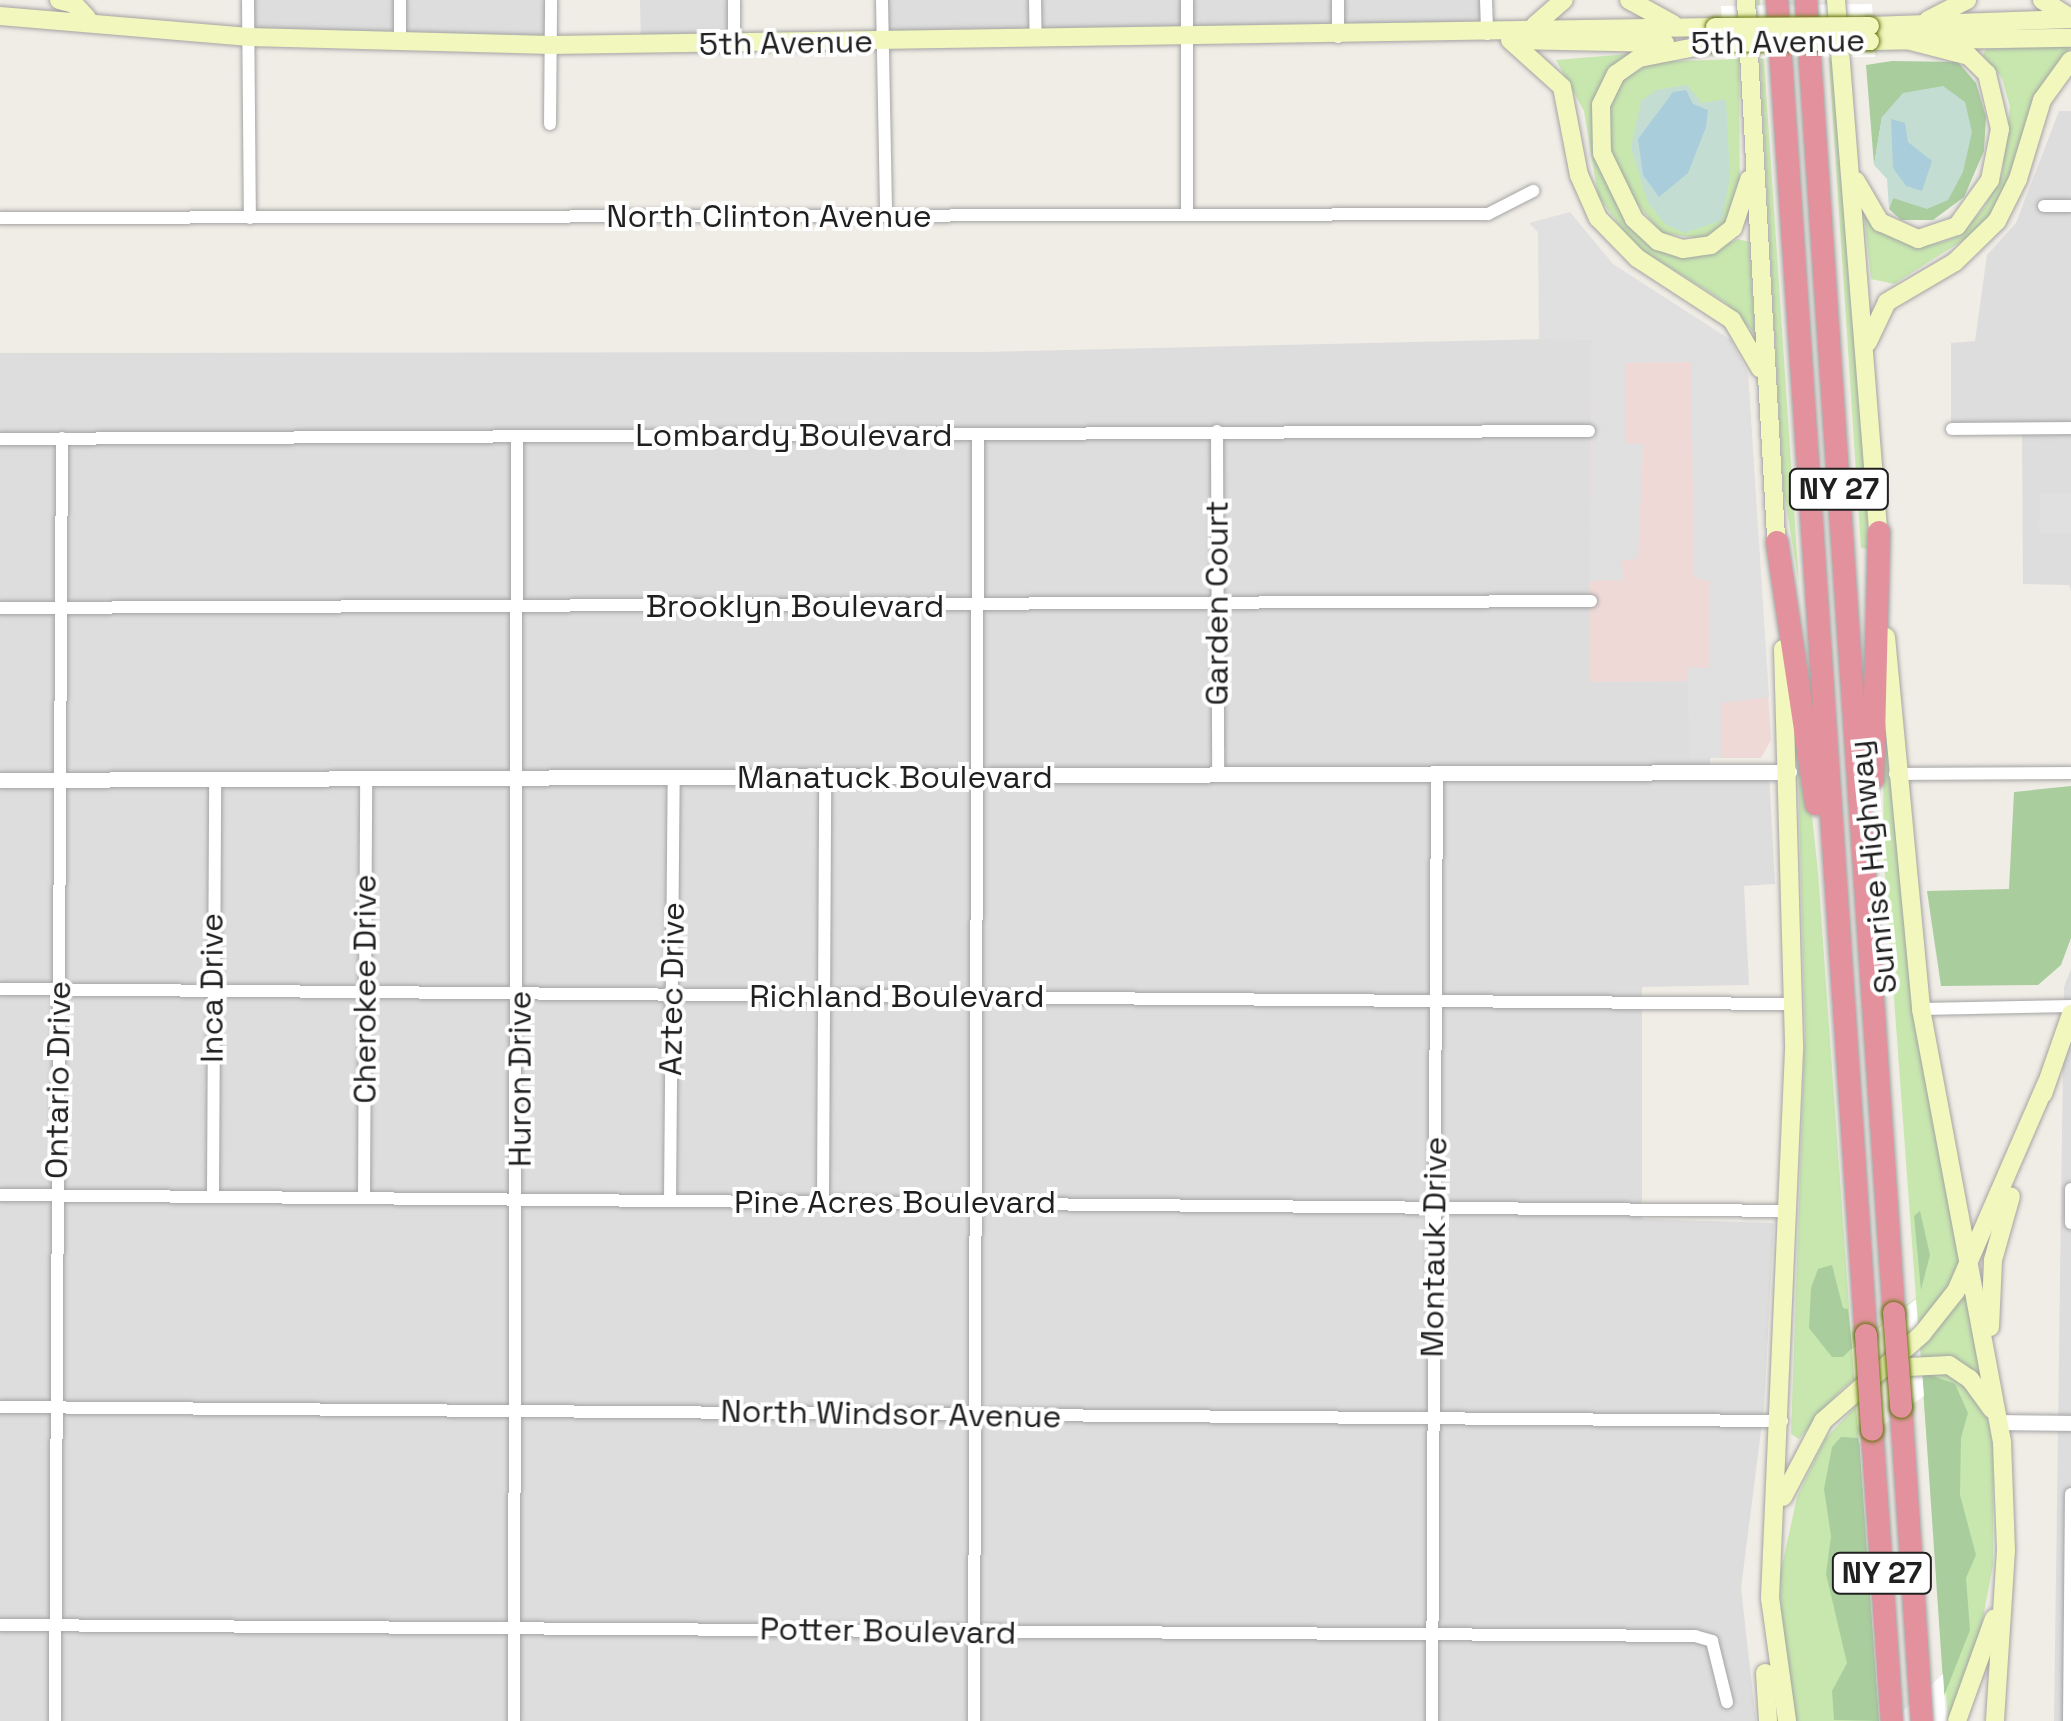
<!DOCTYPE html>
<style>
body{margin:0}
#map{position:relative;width:2071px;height:1721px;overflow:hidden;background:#f0ede6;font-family:"Space Grotesk",sans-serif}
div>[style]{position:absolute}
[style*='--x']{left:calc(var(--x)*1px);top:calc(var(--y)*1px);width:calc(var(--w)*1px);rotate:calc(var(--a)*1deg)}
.residential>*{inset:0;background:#dedddd}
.commercial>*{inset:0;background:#efd9d7}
.grass>*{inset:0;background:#c8e7af}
.forest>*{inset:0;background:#a9cd9d}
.wetland>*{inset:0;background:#c4ddd3}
.parking>*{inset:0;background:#e0e0e0}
.water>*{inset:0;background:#a9cddb}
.pier>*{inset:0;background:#fff}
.roads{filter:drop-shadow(0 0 2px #a4a4a4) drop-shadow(0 0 2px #a4a4a4)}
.minor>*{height:12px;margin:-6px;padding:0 6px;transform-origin:6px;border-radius:6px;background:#fff}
.tertiary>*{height:15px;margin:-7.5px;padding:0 7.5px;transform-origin:7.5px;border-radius:7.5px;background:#fff}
.secondary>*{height:18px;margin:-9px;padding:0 9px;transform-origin:9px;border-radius:9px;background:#f1f7bd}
.motorway>*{height:22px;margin:-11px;padding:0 11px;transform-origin:11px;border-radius:11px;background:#e3929d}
.bridges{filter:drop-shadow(0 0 2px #62730a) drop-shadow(0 0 2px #62730a)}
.secondary-bridge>*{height:18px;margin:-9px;padding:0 9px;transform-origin:9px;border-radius:9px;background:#f1f7bd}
.motorway-bridge>*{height:22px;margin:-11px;padding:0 11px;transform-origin:11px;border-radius:11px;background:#e3929d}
span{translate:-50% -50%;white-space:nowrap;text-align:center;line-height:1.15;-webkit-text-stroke:8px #fff;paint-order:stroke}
.shield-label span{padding:2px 8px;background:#fff;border:2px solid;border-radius:8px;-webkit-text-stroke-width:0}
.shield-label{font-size:30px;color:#202020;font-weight:700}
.street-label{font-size:32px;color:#202020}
</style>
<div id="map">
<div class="residential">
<div style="clip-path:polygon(249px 0,551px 0,551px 45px,249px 37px)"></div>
<div style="clip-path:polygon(640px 0,734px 0,734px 43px,641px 45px)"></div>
<div style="clip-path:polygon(882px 0,1486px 0,1487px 34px,882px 41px)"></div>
<div style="clip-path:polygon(2059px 111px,2071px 111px,2071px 591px,2069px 585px,2023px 584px,2022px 431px,1951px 424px,1951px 343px,1975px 341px,1987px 255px,2016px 223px)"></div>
<div style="clip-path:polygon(1591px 338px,1689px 681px,1689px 758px,1710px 758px,1711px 772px,1769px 772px,1775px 884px,1744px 886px,1749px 985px,1642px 987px,1642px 1219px,1774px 1223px,1764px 1408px,1741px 1588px,1756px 1721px,0 1721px,0 353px,981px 352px)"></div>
<div style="clip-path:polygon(2071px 969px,2071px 1721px,2054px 1721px,2064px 987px)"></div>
</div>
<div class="commercial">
<div style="clip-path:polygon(1591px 339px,1731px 340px,1748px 374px,1771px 740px,1761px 758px,1689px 758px,1689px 681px,1589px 682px)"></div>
</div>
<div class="grass">
<div style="clip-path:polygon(1757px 0,1760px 0,1799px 584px,1783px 486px)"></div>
<div style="clip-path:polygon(1825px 0,1830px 0,1852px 324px,1861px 324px,1868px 549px,1861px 548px)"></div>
<div style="clip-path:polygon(2071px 46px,2036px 96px,2001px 200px,1979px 230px,1894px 284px,1871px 279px,1864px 213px,1886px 234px,1914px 246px,1939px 243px,1959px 236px,1984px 208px,2002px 175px,2010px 107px,2002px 78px,1983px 55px,1986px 49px)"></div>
<div style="clip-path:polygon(1629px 54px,1615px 67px,1595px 136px,1603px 176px,1630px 222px,1675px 255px,1697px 257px,1738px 239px,1749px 242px,1755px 334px,1725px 302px,1634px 245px,1598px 196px,1584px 111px,1556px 60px)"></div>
<div style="clip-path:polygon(1739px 59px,1740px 210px,1708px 240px,1662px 233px,1623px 187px,1610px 145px,1609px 110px,1618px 82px,1654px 62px)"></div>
<div style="clip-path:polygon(1882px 667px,1903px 912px,1960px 1264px,1951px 1289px,1924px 1323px,1840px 1391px,1799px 1439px,1791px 1434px,1805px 1034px,1797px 729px,1803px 730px,1818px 872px,1852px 1348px,1916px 1298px,1884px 862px)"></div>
<div style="clip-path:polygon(1964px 1297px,1968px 1297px,1984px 1381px,1954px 1358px,1905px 1360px)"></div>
<div style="clip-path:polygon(1921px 1364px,1962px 1376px,1986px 1409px,1993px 1448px,1993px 1565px,1981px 1628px,1948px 1721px)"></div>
<div style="clip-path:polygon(1856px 1406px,1879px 1721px,1796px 1721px,1782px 1652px,1780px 1575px,1797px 1497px,1825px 1439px)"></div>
</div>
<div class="forest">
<div style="clip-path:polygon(1892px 61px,1958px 62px,1976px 83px,1986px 117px,1984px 151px,1964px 197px,1933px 220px,1901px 220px,1889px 209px,1893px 198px,1908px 198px,1882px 117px,1874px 165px,1866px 65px)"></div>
<div style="clip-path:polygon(2071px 786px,2071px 938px,2061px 965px,2038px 985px,1941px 986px,1927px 891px,2009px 889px,2014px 792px)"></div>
<div style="clip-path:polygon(1920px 1211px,1930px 1255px,1921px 1290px,1914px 1216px)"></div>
<div style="clip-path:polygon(1832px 1265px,1843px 1308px,1848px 1309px,1852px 1348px,1843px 1357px,1832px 1357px,1809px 1328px,1811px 1288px,1818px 1269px)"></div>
<div style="clip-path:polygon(1922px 1372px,1955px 1384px,1968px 1413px,1961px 1438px,1960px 1495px,1976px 1555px,1966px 1578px,1970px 1630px,1944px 1696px)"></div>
<div style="clip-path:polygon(1841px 1437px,1859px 1438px,1879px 1721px,1834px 1720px,1832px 1691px,1847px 1663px,1826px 1574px,1831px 1536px,1824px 1489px,1832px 1447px)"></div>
</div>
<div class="wetland">
<div style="clip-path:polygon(1687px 85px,1702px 103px,1726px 99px,1730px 176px,1722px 220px,1685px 233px,1666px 225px,1648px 203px,1631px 148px,1641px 101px,1656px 90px)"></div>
<div style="clip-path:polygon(1943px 86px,1965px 102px,1972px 132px,1963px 172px,1948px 200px,1927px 209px,1893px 198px,1889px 209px,1887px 179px,1874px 165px,1882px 117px,1903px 93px)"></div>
</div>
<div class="parking">
<div style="clip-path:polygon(1570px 212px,1613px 264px,1731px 340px,1748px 374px,1769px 697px,1721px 703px,1722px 758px,1689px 758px,1688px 667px,1709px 668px,1710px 582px,1694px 577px,1691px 362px,1625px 363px,1626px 443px,1643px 444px,1638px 559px,1622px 560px,1623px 580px,1590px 581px,1591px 340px,1539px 339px,1538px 232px,1529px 223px)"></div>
<div style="clip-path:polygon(2040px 493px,2071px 493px,2071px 533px,2039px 533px)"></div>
</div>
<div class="water">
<div style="clip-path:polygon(1686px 90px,1693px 104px,1708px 110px,1706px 127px,1688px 173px,1659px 197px,1643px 175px,1638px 139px,1673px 92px)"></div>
<div style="clip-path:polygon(1891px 119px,1905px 123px,1908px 142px,1932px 161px,1922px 191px,1906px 186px,1893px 168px)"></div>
</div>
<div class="pier">
<div style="clip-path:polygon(1872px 4px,1875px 57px,1725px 59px,1721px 6px)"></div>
<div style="clip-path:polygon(1916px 1299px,1924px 1396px,1859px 1443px,1852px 1349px)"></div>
<div style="clip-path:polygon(1943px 1674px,1946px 1721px,1892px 1721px)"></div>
</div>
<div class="roads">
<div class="minor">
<div style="--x:248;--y:0;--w:218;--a:89.5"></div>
<div style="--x:400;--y:0;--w:43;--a:90"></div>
<div style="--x:882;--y:0;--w:216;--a:88.9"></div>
<div style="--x:1035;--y:0;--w:39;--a:89"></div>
<div style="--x:1338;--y:0;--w:37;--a:90"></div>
<div style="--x:1486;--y:0;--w:34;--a:88"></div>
<div style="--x:734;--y:43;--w:43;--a:-90"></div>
<div style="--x:550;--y:124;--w:124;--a:-89.5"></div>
<div style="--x:2044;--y:206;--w:27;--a:0"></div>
<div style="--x:1187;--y:215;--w:215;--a:-90"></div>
<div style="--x:0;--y:218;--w:1488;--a:-0.15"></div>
<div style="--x:1488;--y:214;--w:51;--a:-27.1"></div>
<div style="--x:1952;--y:429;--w:119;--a:-0.5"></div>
<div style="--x:1217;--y:431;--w:345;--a:89.8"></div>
<div style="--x:0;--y:439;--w:1589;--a:-0.29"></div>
<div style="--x:0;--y:608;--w:1591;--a:-0.25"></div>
<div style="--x:1895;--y:774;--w:176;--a:-0.3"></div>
<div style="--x:0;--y:989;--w:1794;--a:0.48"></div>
<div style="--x:1921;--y:1009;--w:150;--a:-1.1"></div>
<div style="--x:2071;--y:1189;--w:34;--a:90"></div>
<div style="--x:0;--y:1195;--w:1790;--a:0.51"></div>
<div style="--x:213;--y:1197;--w:418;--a:-89.7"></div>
<div style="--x:364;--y:1198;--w:419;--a:-89.7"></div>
<div style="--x:670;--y:1200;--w:423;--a:-89.5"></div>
<div style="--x:823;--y:1201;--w:423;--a:-89.7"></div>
<div style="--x:0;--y:1407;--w:1782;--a:0.45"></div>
<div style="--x:0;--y:1625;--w:1695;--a:0.37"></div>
<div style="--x:1695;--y:1636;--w:18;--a:16"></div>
<div style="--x:1712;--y:1641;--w:63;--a:76.2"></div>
<div style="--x:55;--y:1721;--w:1283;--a:-89.69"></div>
<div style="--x:514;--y:1721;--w:1285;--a:-89.87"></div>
<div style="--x:974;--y:1721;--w:1286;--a:-89.82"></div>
<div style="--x:1432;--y:1721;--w:949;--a:-89.7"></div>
<div style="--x:2069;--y:1721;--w:227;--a:-89.5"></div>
</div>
<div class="tertiary">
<div style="--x:0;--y:780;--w:1789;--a:-0.26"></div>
<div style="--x:2000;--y:1422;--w:71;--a:0.8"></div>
</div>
<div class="secondary">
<div style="--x:59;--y:0;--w:16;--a:15"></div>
<div style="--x:74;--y:4;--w:19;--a:47"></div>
<div style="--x:1629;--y:0;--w:50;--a:28.6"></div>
<div style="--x:1746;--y:0;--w:555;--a:86.8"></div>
<div style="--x:1836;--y:0;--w:543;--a:85.46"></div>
<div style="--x:2042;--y:0;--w:34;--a:32"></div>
<div style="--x:0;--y:16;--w:250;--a:4.8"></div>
<div style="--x:249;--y:37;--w:302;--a:1.5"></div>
<div style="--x:551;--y:45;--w:1164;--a:-0.89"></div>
<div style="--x:1928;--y:20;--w:44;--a:-27.1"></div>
<div style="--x:1535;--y:25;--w:38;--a:-41"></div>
<div style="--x:1870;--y:26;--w:201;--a:-2"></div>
<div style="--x:1510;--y:40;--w:70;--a:42.1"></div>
<div style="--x:1562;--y:87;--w:90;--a:79.1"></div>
<div style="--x:1579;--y:175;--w:47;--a:66.2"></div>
<div style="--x:1598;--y:218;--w:56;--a:45.7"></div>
<div style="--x:1637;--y:258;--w:113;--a:33.1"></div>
<div style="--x:1732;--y:320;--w:56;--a:59.7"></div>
<div style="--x:1512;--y:40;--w:153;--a:1.1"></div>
<div style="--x:1870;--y:41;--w:201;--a:-0.9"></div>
<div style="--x:1716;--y:43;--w:78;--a:169"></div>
<div style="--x:1639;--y:58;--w:28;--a:145"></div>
<div style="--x:1616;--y:74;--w:34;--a:116"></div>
<div style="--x:1601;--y:105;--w:48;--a:88.8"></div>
<div style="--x:1602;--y:153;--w:73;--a:64.1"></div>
<div style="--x:1634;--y:219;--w:33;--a:43"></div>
<div style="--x:1658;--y:241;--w:26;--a:18"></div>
<div style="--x:1683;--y:249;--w:28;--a:-8"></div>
<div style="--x:1711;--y:245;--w:28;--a:-38"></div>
<div style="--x:1733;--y:228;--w:51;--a:-71.6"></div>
<div style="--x:1856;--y:181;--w:48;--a:59.7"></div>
<div style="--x:1880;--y:222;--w:42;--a:24.1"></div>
<div style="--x:1918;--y:239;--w:41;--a:-18.4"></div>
<div style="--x:1957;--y:226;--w:57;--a:-54.3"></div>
<div style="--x:1990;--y:180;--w:52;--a:-78.9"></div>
<div style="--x:2000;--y:129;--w:57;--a:-103.3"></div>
<div style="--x:1987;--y:74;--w:25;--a:-135"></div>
<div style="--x:1969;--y:56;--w:60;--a:-165.5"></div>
<div style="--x:1868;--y:342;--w:44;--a:-64.6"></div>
<div style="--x:1887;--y:302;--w:79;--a:-30.5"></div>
<div style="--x:1955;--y:262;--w:59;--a:-44.3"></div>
<div style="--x:1997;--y:221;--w:47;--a:-63.4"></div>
<div style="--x:2018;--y:179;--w:83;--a:-73.1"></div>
<div style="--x:2042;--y:100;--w:49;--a:-54.1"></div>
<div style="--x:1886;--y:637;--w:374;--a:84.6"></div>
<div style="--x:1921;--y:1009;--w:441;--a:79.4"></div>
<div style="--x:2002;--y:1442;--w:108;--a:87.9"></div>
<div style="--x:2006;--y:1550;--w:171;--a:93.7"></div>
<div style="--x:1783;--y:649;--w:401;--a:88.4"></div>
<div style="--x:1794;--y:1050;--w:549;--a:92.51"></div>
<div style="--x:1770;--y:1598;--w:124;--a:82.1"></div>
<div style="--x:2043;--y:1094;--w:85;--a:-70.7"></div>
<div style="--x:1990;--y:1327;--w:67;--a:-87.4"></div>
<div style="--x:1993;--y:1260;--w:66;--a:-74.3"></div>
<div style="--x:1889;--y:1368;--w:60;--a:-2.9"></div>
<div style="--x:1949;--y:1365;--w:25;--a:34"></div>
<div style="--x:1970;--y:1379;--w:37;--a:54"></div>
<div style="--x:1783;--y:1497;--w:86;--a:-62.2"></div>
<div style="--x:1823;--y:1421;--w:132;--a:-41.3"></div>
<div style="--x:1922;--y:1334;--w:55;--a:-51.7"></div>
<div style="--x:1956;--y:1291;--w:226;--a:-66.5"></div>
<div style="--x:1765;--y:1673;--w:48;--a:86.4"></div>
<div style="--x:1957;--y:1721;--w:109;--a:-70.2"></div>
</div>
<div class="motorway">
<div style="--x:1777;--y:0;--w:1338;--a:86.19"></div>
<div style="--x:1806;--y:0;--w:1316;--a:86.17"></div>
<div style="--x:1777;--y:542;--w:265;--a:81.5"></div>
<div style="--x:1873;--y:779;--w:247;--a:-88.6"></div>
<div style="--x:1901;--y:1407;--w:315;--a:86.2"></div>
<div style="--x:1872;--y:1430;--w:292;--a:86.1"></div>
</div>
</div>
<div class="bridges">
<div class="secondary-bridge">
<div style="--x:1715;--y:27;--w:155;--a:-0.4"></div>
<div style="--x:1716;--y:43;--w:154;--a:-0.7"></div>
</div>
<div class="motorway-bridge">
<div style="--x:1894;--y:1313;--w:94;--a:85.7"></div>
<div style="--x:1866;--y:1335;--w:95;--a:86.4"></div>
</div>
</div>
<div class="shield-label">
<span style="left:1839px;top:489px">NY 27</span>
<span style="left:1882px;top:1573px">NY 27</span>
</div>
<div class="street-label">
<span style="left:1778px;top:42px;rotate:-1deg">5th Avenue</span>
<span style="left:786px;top:43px;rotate:-1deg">5th Avenue</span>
<span style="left:769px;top:216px">North Clinton Avenue</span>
<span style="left:794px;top:435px">Lombardy Boulevard</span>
<span style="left:1217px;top:603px;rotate:-90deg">Garden Court</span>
<span style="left:795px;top:606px">Brooklyn Boulevard</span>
<span style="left:895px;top:777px">Manatuck Boulevard</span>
<span style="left:1873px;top:867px;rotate:-96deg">Sunrise Highway</span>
<span style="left:212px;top:988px;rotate:-90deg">Inca Drive</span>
<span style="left:365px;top:989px;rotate:-90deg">Cherokee Drive</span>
<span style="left:672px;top:989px;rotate:-89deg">Aztec Drive</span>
<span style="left:897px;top:996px">Richland Boulevard</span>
<span style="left:520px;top:1079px;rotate:-90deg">Huron Drive</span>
<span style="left:58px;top:1080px;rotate:-89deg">Ontario Drive</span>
<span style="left:895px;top:1202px">Pine Acres Boulevard</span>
<span style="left:1434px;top:1247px;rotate:-89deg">Montauk Drive</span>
<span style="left:891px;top:1414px;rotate:1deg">North Windsor Avenue</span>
<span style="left:888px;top:1631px;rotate:1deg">Potter Boulevard</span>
</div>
</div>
